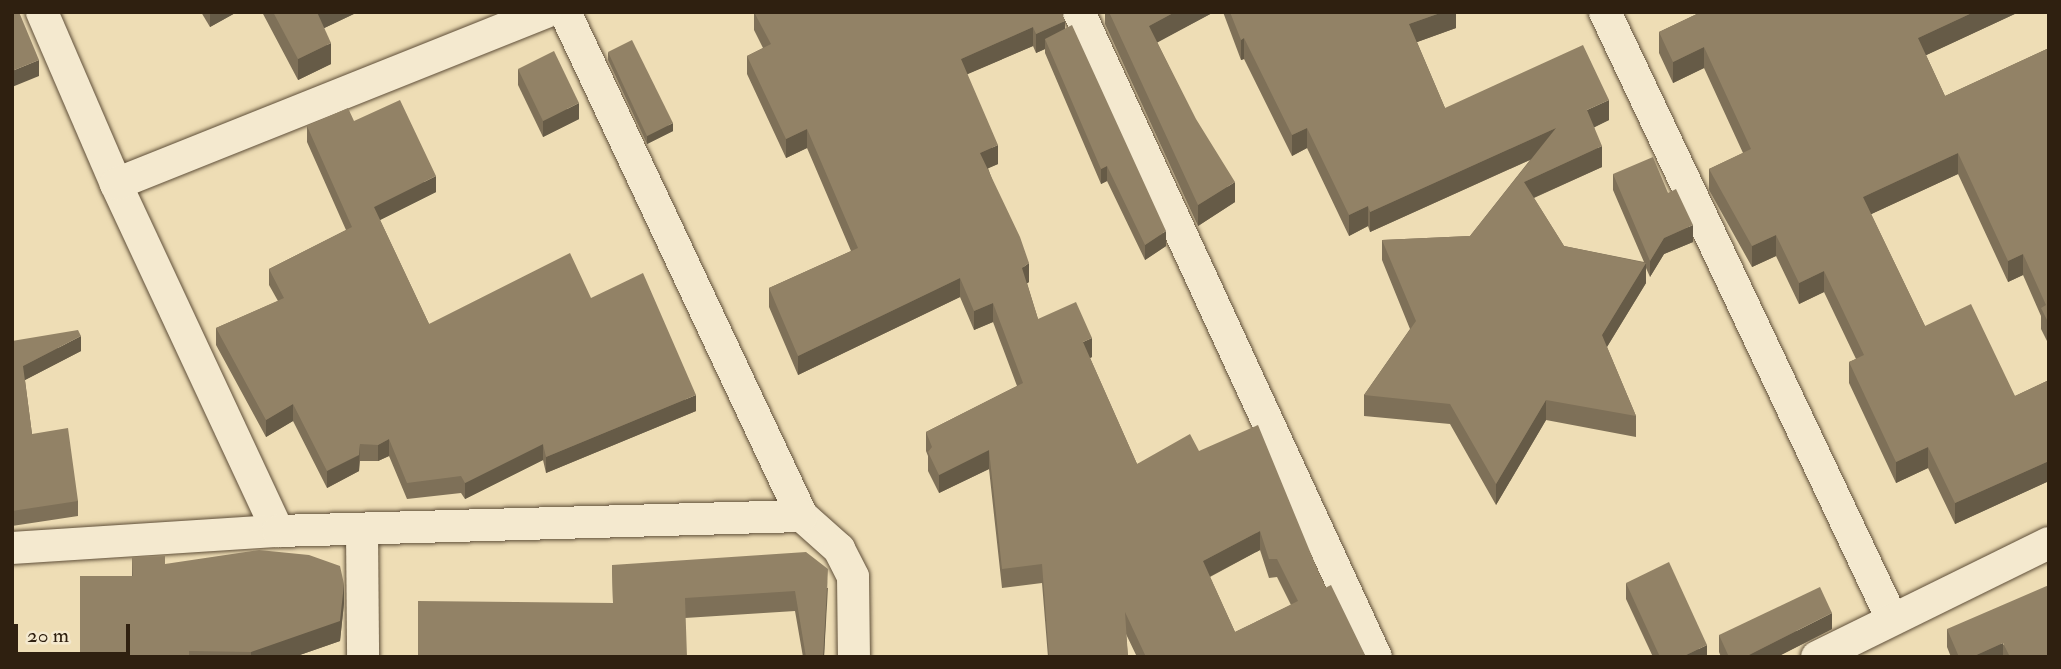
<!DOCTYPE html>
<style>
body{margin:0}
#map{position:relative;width:2061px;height:669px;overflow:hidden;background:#eeddb5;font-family:"IM FELL Double Pica",serif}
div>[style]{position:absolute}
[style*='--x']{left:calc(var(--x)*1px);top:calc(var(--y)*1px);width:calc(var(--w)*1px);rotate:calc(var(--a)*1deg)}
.roads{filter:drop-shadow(0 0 2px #5f4f39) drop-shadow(0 0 2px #5f4f39)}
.minor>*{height:32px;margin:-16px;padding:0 16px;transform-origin:16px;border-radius:16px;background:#f4e9cf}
.wall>*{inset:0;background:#7e7058}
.shaded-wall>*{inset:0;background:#665b47}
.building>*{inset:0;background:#928266}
span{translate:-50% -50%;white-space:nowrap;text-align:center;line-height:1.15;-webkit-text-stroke:6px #f4e9cf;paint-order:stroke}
.frame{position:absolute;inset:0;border:14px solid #2f2010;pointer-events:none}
.scale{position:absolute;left:14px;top:624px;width:116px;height:32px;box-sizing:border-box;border:4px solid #2f2010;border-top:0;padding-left:9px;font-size:21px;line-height:24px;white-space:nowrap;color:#2f2010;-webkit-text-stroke:5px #f4e9cf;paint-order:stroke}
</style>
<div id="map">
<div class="roads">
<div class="minor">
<div style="--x:42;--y:12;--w:187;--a:66.7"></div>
<div style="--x:116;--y:184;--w:383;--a:65"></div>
<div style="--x:565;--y:12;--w:557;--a:64.82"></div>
<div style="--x:802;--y:516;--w:50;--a:41.7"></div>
<div style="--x:839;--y:549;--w:31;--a:63"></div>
<div style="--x:853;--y:577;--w:80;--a:89.3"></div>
<div style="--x:1079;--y:12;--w:710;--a:65.28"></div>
<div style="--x:1605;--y:12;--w:669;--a:64.7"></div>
<div style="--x:116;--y:184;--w:463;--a:-21.8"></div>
<div style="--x:362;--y:530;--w:127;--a:89.5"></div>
<div style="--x:12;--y:548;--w:267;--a:-3.7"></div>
<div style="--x:278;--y:531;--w:524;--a:-1.64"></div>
<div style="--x:1817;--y:657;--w:258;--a:-26.2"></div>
</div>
</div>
<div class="wall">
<div style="clip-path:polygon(201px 12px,237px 12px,210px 27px)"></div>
<div style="clip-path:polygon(262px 12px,358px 12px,324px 28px,331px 64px,298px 80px)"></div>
<div style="clip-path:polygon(evenodd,754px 12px,1061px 12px,1065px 29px,1166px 246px,1145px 260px,1107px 181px,1101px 184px,1045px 53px,1045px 49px,1036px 53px,1033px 46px,967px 74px,998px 164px,988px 168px,1029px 282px,1027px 283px,1038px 319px,1092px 357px,1090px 358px,1137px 464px,1199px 451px,1325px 588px,1366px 657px,1137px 657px,1126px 634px,1128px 657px,1048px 657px,1042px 583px,1002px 588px,989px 469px,939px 493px,928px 471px,928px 456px,926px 451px,926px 432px,1017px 386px,993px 322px,974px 330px,960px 297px,798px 375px,769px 307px,769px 288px,851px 251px,807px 148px,786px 158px,747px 74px,747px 56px,763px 48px,754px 30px,754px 12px,1260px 550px,1269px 578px,1277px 577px,1291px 605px,1235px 632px,1210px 577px,1260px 550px)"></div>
<div style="clip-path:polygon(1105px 12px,1214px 12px,1157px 42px,1235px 202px,1198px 226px,1105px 24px)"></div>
<div style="clip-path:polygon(1223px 12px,1456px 12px,1456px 28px,1417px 42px,1445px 108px,1609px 120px,1594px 127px,1602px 167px,1534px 198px,1564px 246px,1644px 262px,1613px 190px,1613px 174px,1668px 193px,1693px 242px,1664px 254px,1650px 277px,1646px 268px,1646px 283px,1607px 347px,1636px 416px,1636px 437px,1546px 420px,1496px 505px,1450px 424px,1364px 416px,1364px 395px,1410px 329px,1382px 260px,1382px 240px,1470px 236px,1530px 160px,1370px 232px,1368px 226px,1349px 236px,1307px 148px,1292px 156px,1244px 59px,1241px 60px)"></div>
<div style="clip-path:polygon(1701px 12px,2019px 12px,1926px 55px,1945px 96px,2049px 48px,2049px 345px,2041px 329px,2041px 316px,2023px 275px,2008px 282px,1958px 174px,1871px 214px,1925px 326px,2015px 396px,2049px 380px,2049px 481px,1955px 524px,1928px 468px,1896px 483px,1849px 383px,1849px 362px,1856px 359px,1824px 292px,1799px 304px,1776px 256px,1752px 267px,1709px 190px,1709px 169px,1743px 153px,1704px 68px,1673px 83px,1659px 53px,1659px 32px)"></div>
<div style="clip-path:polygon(608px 52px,673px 131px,647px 144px,608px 60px)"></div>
<div style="clip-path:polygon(518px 69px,579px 119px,543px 137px,518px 85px)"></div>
<div style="clip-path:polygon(354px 121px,436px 192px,380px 220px,429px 324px,591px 298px,696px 411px,546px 473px,543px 460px,465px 499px,461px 493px,407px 499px,389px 456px,378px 461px,360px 461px,359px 471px,327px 488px,293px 421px,266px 437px,216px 345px,216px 328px,278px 301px,269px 285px,269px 269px,346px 230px,307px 142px,307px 126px)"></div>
<div style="clip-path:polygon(12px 341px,81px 351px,25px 380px,32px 434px,78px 501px,78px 516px,12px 526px)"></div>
<div style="clip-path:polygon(132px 557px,344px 603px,340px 641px,294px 657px,80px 657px,132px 576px)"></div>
<div style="clip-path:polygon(612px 565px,828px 588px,824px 657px,803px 657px,795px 611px,685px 618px,613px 603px)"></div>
<div style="clip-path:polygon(1626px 583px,1707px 657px,1653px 657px,1626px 599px)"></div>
<div style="clip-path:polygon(1832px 629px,1777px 657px,1721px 657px,1719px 652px,1719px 635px)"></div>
<div style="clip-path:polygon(1947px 629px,2049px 657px,1951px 657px,1947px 647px)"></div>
</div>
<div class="shaded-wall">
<div style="clip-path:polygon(210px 12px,237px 12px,210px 27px)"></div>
<div style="clip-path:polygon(316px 12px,358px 12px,316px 32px)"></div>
<div style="clip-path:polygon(1175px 12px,1214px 12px,1149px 47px,1149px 26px)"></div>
<div style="clip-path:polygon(1443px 12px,1456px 12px,1456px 28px,1409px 45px,1409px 24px)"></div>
<div style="clip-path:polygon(1974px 12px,2019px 12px,1918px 59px,1918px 38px)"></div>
<div style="clip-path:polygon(1065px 21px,1065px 40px,1045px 39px,1045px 49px,1036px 53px,1036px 34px)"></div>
<div style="clip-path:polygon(1033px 27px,1033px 46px,961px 77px,961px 59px)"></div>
<div style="clip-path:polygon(1244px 38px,1244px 59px,1241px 60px,1241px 40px)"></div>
<div style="clip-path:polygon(331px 43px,331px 64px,298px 80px,298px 59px)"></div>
<div style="clip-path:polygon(1704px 47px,1704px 68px,1673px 83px,1673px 62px)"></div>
<div style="clip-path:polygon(39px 60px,39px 76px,12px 87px,12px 71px)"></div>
<div style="clip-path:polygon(1609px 100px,1609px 120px,1587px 131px,1587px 110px)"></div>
<div style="clip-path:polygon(579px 103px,579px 119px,543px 137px,543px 121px)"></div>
<div style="clip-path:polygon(673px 123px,673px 131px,647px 144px,647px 136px)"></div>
<div style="clip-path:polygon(1307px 128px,1307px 148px,1292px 156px,1292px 135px)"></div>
<div style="clip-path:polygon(1556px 128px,1556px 148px,1370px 232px,1370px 212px)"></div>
<div style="clip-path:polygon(807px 129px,807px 148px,786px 158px,786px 139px)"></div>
<div style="clip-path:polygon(998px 145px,998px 164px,980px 172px,980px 153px)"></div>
<div style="clip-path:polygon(1602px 146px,1602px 167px,1524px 202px,1524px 182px)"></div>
<div style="clip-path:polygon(1958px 153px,1958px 174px,1863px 218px,1863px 197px)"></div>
<div style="clip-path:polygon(1107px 166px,1107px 181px,1101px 184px,1101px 169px)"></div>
<div style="clip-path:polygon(436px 176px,436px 192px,374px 223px,374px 207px)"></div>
<div style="clip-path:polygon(1235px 182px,1235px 202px,1198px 226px,1198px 205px)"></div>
<div style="clip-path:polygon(1368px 206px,1368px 226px,1349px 236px,1349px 215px)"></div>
<div style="clip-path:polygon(1693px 225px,1693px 242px,1664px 254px,1650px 277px,1650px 261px,1664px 238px)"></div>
<div style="clip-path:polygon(1166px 231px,1166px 246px,1145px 260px,1145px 245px)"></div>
<div style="clip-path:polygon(1776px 235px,1776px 256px,1752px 267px,1752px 246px)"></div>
<div style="clip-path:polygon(2023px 254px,2023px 275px,2008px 282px,2008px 261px)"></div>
<div style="clip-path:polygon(1029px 263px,1029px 282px,1022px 287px,1022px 268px)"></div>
<div style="clip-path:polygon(1646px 263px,1646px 283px,1602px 355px,1602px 335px)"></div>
<div style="clip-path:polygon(1824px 271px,1824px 292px,1799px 304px,1799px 283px)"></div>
<div style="clip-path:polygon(960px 278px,960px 297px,798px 375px,798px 356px)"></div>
<div style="clip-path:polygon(993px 303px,993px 322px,974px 330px,974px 311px)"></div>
<div style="clip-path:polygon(81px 336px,81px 351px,23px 381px,23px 366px)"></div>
<div style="clip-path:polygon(1092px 338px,1092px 357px,1083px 361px,1083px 342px)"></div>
<div style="clip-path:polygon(696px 395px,696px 411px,546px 473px,546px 457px)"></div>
<div style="clip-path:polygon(1546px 400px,1546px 420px,1496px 505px,1496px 484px)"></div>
<div style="clip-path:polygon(293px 404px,293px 421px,266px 437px,266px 420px)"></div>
<div style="clip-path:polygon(389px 439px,389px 456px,378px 461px,378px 445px)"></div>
<div style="clip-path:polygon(360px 444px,359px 471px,327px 488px,327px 471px)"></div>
<div style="clip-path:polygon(543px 444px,543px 460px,465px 499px,465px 483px)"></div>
<div style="clip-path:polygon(1928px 447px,1928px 468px,1896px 483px,1896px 462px)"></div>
<div style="clip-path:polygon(989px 450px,989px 469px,939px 493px,939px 475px)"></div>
<div style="clip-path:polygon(2049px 461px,2049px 481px,1955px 524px,1955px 503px)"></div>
<div style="clip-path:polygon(1260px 531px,1260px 550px,1203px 580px,1203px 561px)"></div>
<div style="clip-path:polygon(828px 569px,824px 657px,823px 657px)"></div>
<div style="clip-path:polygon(344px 584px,344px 603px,340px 641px,294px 657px,251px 657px,251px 652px)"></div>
<div style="clip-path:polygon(1832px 613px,1832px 629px,1777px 657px,1745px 657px)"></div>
<div style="clip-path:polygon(2003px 643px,2003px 657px,1972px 657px)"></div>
<div style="clip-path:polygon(1707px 645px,1707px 657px,1682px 657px)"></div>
</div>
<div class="building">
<div style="clip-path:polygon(12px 12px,19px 12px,39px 60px,12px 71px)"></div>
<div style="clip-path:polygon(273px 12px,317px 12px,331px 43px,298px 59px)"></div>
<div style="clip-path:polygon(evenodd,754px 12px,1061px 12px,1065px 21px,1036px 34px,1033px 27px,961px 59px,998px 145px,980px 153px,1020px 237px,1029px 263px,1022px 268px,1038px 319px,1076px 302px,1092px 338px,1083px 342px,1137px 464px,1190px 434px,1199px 451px,1258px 425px,1325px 588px,1331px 585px,1366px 657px,1146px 657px,1125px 612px,1128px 657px,1049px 657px,1042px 564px,1002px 569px,989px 450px,939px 475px,928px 452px,932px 447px,926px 432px,1023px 383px,993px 303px,974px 311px,960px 278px,798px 356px,769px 288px,858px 248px,807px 129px,786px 139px,747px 56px,771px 44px,754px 12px,1260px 531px,1269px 559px,1277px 559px,1298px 601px,1235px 632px,1203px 561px,1260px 531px)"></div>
<div style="clip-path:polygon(1109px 12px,1175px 12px,1149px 26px,1196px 119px,1235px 182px,1198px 205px)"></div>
<div style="clip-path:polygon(1230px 12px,1443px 12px,1409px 24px,1445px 108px,1583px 45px,1609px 100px,1587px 110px,1602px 146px,1524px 182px,1564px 246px,1646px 263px,1602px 335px,1636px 416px,1546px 400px,1496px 484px,1450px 404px,1364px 395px,1416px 321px,1382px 240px,1470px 236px,1556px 128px,1370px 212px,1368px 206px,1349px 215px,1307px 128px,1292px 135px,1244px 38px,1241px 40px)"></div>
<div style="clip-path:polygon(1701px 12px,1974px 12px,1918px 38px,1945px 96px,2049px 48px,2049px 324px,2041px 308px,2046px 305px,2023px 254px,2008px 261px,1958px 153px,1863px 197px,1925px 326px,1971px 304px,2015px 396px,2049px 380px,2049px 461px,1955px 503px,1928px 447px,1896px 462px,1849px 362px,1864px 355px,1824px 271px,1799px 283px,1776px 235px,1752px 246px,1709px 169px,1751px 149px,1704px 47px,1673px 62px,1659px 32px)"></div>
<div style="clip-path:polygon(1072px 25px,1166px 231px,1145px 245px,1107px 166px,1101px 169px,1045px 39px)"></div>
<div style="clip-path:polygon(632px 40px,673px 123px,647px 136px,608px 52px)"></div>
<div style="clip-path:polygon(554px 51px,579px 103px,543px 121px,518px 69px)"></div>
<div style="clip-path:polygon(400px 100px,436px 176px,374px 207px,429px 324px,570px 253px,591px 298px,643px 273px,696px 395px,546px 457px,543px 444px,465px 483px,461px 476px,407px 483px,389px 439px,378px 445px,360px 444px,359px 455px,327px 471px,293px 404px,266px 420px,216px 328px,284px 298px,269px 269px,352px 227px,307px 126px,348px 108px,354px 121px)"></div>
<div style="clip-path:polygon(1653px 157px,1668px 193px,1676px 189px,1693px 225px,1664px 238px,1650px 261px,1613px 174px)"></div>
<div style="clip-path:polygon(78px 330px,81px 336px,23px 366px,32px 434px,68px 428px,78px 501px,12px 511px,12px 341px)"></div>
<div style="clip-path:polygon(259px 550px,309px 555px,340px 566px,344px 584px,340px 621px,251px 652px,189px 651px,189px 657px,80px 657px,80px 576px,133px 576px,132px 557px,165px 556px,165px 564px)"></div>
<div style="clip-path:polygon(806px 552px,828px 569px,823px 657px,806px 657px,795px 591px,685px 598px,687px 657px,418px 657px,418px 601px,613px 603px,612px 565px)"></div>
<div style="clip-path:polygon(1669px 562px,1707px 645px,1682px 657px,1660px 657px,1626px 583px)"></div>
<div style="clip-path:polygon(2049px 585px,2049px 657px,2010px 657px,2003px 643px,1972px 657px,1959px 657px,1947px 629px)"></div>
<div style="clip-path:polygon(1820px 587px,1832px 613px,1745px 657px,1729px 657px,1719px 635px)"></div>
</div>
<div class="frame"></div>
<div class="scale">20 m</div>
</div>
